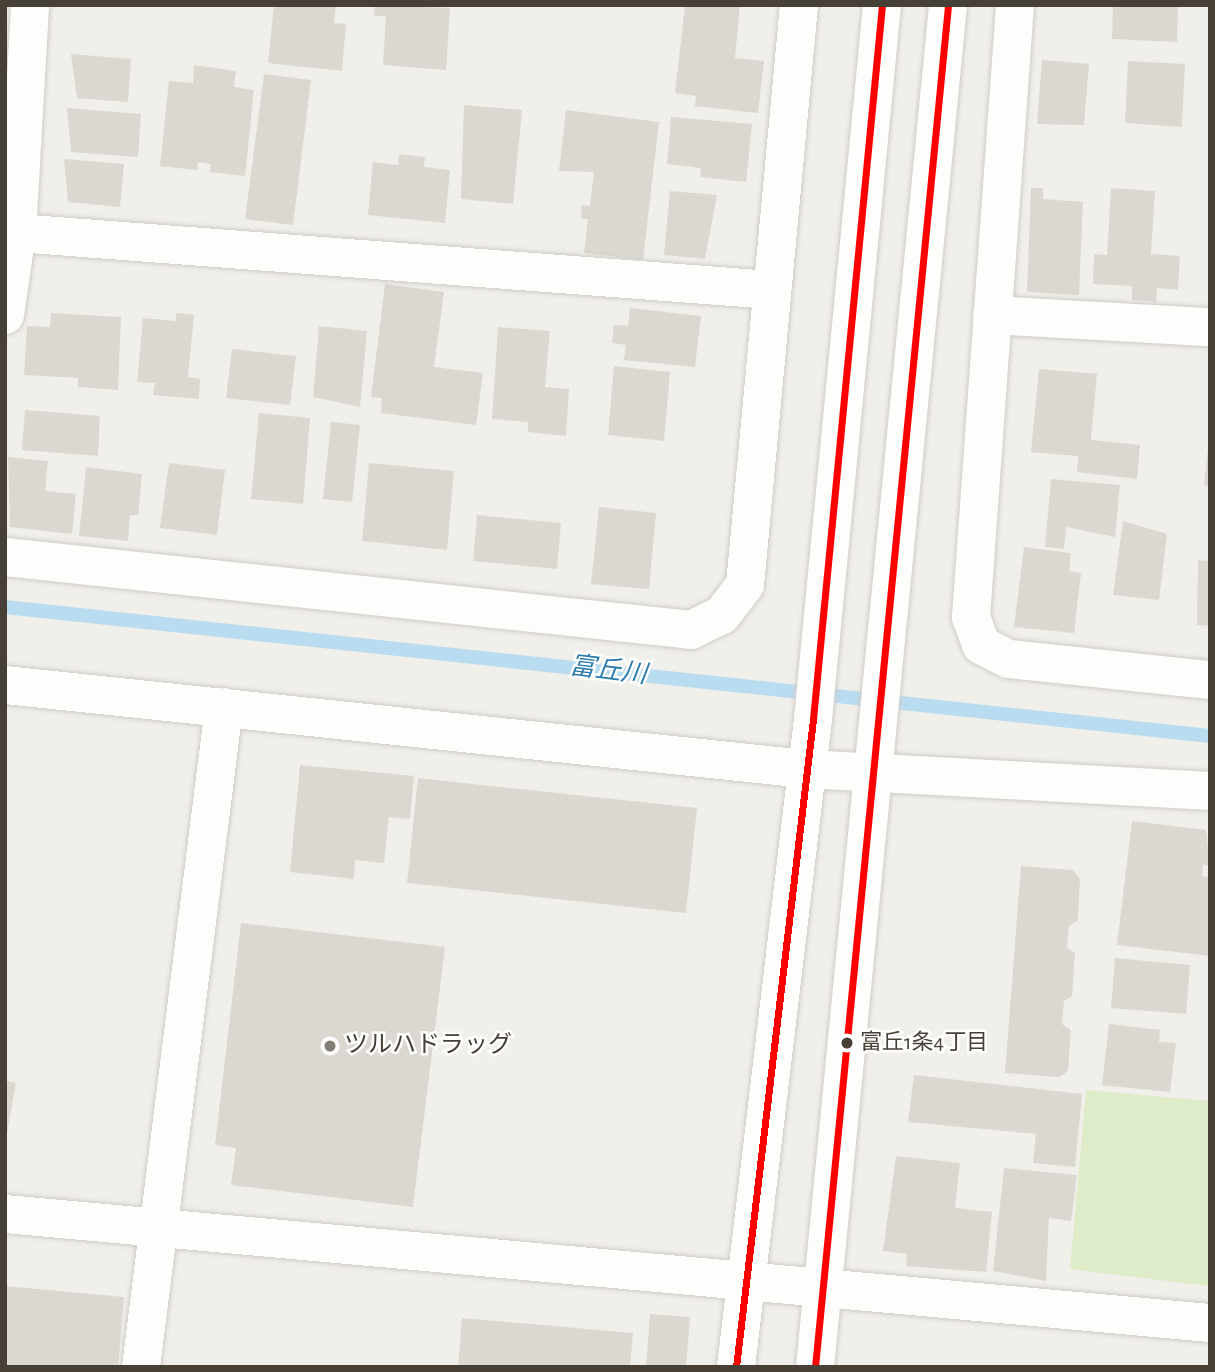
<!DOCTYPE html>
<meta charset="utf-8">
<style>
body{margin:0}
#map{position:relative;width:1215px;height:1372px;overflow:hidden;background:#f1efea;font-family:"Alegreya Sans","Noto Sans JP",sans-serif}
div>[style]{position:absolute}
[style*='--x']{left:calc(var(--x)*1px);top:calc(var(--y)*1px);width:calc(var(--w)*1px);rotate:calc(var(--a)*1deg)}
.green>*{inset:0;background:#dfecca}
.stream>*{height:14px;margin:-7px;padding:0 7px;transform-origin:7px;border-radius:7px;background:#badcf0}
.building>*{inset:0;background:#dbd8d2}
.roads{filter:drop-shadow(0 0 2px #cfccc7) drop-shadow(0 0 2px #cfccc7)}
.minor>*{height:38px;margin:-19px;padding:0 19px;transform-origin:19px;border-radius:19px;background:#fdfdfc}
.bus-1>*{height:7px;margin:-3.5px;padding:0 3.5px;transform-origin:3.5px;border-radius:3.5px;background:#f00}
.dots>*{width:19px;height:19px;translate:-50% -50%;box-sizing:border-box;border:4px solid #fff;border-radius:50%}
span{translate:-50% -50%;white-space:nowrap;text-align:center;line-height:1.15;-webkit-text-stroke:5px #fff;paint-order:stroke}
.bus-label{font-size:22px;color:#474036}
.left{translate:0 -50%;text-align:left}
.poi-label{font-size:24px;color:#474036}
.water-label{font-size:26px;color:#2b7bae;font-style:italic}
.frame{position:absolute;inset:0;border:7px solid #474036;pointer-events:none}
</style>
<div id="map">
<div class="green">
<div style="clip-path:polygon(1086px 1090px,1210px 1101px,1208px 1286px,1070px 1269px)"></div>
</div>
<div class="stream">
<div style="--x:5;--y:607;--w:1212;--a:6.11"></div>
</div>
<div class="building">
<div style="clip-path:polygon(274px 5px,336px 5px,334px 23px,346px 24px,342px 71px,268px 63px)"></div>
<div style="clip-path:polygon(375px 5px,450px 8px,446px 70px,383px 65px,386px 16px,374px 16px)"></div>
<div style="clip-path:polygon(685px 5px,740px 5px,735px 58px,764px 61px,758px 113px,695px 106px,696px 96px,675px 93px)"></div>
<div style="clip-path:polygon(1113px 5px,1178px 5px,1177px 42px,1112px 39px)"></div>
<div style="clip-path:polygon(71px 54px,131px 59px,128px 102px,77px 98px)"></div>
<div style="clip-path:polygon(1042px 60px,1089px 64px,1084px 125px,1037px 124px)"></div>
<div style="clip-path:polygon(1128px 61px,1185px 64px,1182px 127px,1125px 123px)"></div>
<div style="clip-path:polygon(194px 65px,236px 71px,234px 87px,254px 90px,245px 176px,210px 172px,211px 164px,198px 162px,197px 170px,160px 166px,169px 81px,193px 83px)"></div>
<div style="clip-path:polygon(264px 74px,311px 80px,293px 225px,245px 219px)"></div>
<div style="clip-path:polygon(464px 105px,522px 110px,513px 204px,461px 199px)"></div>
<div style="clip-path:polygon(67px 108px,141px 114px,138px 157px,71px 152px)"></div>
<div style="clip-path:polygon(566px 110px,659px 122px,643px 260px,584px 253px,588px 219px,581px 219px,582px 205px,590px 206px,594px 172px,559px 171px)"></div>
<div style="clip-path:polygon(671px 117px,752px 124px,746px 182px,700px 177px,701px 168px,667px 164px)"></div>
<div style="clip-path:polygon(399px 154px,425px 157px,424px 167px,450px 170px,445px 223px,368px 215px,373px 162px,398px 165px)"></div>
<div style="clip-path:polygon(64px 159px,124px 164px,120px 207px,68px 202px)"></div>
<div style="clip-path:polygon(1031px 188px,1043px 188px,1043px 199px,1083px 202px,1079px 295px,1027px 292px)"></div>
<div style="clip-path:polygon(1111px 188px,1155px 191px,1151px 254px,1180px 256px,1178px 290px,1157px 288px,1156px 302px,1132px 300px,1132px 286px,1093px 284px,1094px 254px,1107px 255px)"></div>
<div style="clip-path:polygon(670px 191px,717px 195px,705px 259px,664px 255px)"></div>
<div style="clip-path:polygon(385px 284px,444px 292px,434px 367px,483px 373px,476px 425px,381px 413px,382px 398px,371px 397px)"></div>
<div style="clip-path:polygon(630px 308px,701px 316px,695px 367px,624px 360px,626px 345px,612px 343px,614px 325px,628px 326px)"></div>
<div style="clip-path:polygon(51px 313px,121px 317px,118px 390px,78px 387px,78px 378px,24px 375px,27px 326px,50px 327px)"></div>
<div style="clip-path:polygon(176px 313px,194px 315px,188px 377px,200px 379px,199px 399px,153px 395px,155px 383px,137px 382px,143px 318px,176px 321px)"></div>
<div style="clip-path:polygon(319px 326px,367px 331px,360px 407px,313px 397px)"></div>
<div style="clip-path:polygon(498px 327px,550px 331px,545px 387px,569px 389px,566px 436px,528px 432px,528px 422px,492px 419px)"></div>
<div style="clip-path:polygon(232px 349px,296px 356px,290px 405px,226px 398px)"></div>
<div style="clip-path:polygon(614px 366px,670px 372px,664px 441px,608px 435px)"></div>
<div style="clip-path:polygon(1039px 369px,1097px 374px,1091px 440px,1140px 445px,1137px 479px,1077px 472px,1078px 456px,1031px 452px)"></div>
<div style="clip-path:polygon(25px 410px,100px 416px,98px 456px,22px 450px)"></div>
<div style="clip-path:polygon(259px 413px,310px 418px,303px 504px,251px 499px)"></div>
<div style="clip-path:polygon(331px 422px,360px 425px,352px 502px,323px 499px)"></div>
<div style="clip-path:polygon(1208px 447px,1210px 447px,1210px 486px,1204px 485px)"></div>
<div style="clip-path:polygon(8px 457px,48px 461px,45px 491px,76px 494px,72px 534px,10px 527px)"></div>
<div style="clip-path:polygon(169px 463px,225px 470px,217px 535px,160px 528px)"></div>
<div style="clip-path:polygon(369px 463px,454px 471px,447px 550px,362px 541px)"></div>
<div style="clip-path:polygon(86px 467px,142px 474px,138px 515px,130px 515px,128px 541px,79px 536px)"></div>
<div style="clip-path:polygon(1051px 479px,1120px 485px,1115px 537px,1066px 527px,1064px 549px,1045px 547px)"></div>
<div style="clip-path:polygon(599px 507px,656px 513px,649px 589px,591px 584px)"></div>
<div style="clip-path:polygon(477px 515px,561px 523px,557px 569px,473px 561px)"></div>
<div style="clip-path:polygon(1123px 521px,1167px 534px,1159px 600px,1113px 595px)"></div>
<div style="clip-path:polygon(1024px 547px,1071px 553px,1069px 571px,1081px 573px,1074px 633px,1014px 627px)"></div>
<div style="clip-path:polygon(1198px 560px,1210px 561px,1210px 626px,1197px 625px)"></div>
<div style="clip-path:polygon(300px 765px,414px 776px,410px 819px,389px 817px,384px 863px,355px 860px,354px 879px,290px 872px)"></div>
<div style="clip-path:polygon(418px 778px,697px 808px,686px 913px,407px 883px)"></div>
<div style="clip-path:polygon(1132px 821px,1206px 830px,1210px 866px,1203px 865px,1202px 876px,1209px 877px,1210px 956px,1117px 945px)"></div>
<div style="clip-path:polygon(1021px 866px,1073px 870px,1080px 879px,1078px 920px,1069px 926px,1067px 948px,1075px 953px,1072px 996px,1064px 1001px,1062px 1024px,1071px 1030px,1068px 1071px,1059px 1077px,1005px 1073px)"></div>
<div style="clip-path:polygon(241px 923px,445px 947px,413px 1207px,231px 1185px,236px 1148px,215px 1145px)"></div>
<div style="clip-path:polygon(1115px 958px,1190px 965px,1186px 1014px,1111px 1008px)"></div>
<div style="clip-path:polygon(1109px 1024px,1160px 1030px,1159px 1042px,1176px 1043px,1170px 1092px,1102px 1085px)"></div>
<div style="clip-path:polygon(914px 1075px,1082px 1094px,1075px 1167px,1033px 1163px,1036px 1134px,908px 1122px)"></div>
<div style="clip-path:polygon(5px 1081px,16px 1083px,7px 1133px,5px 1133px)"></div>
<div style="clip-path:polygon(896px 1156px,960px 1163px,955px 1208px,992px 1212px,986px 1272px,906px 1266px,907px 1254px,883px 1251px)"></div>
<div style="clip-path:polygon(1004px 1168px,1077px 1175px,1071px 1221px,1049px 1218px,1046px 1281px,993px 1271px)"></div>
<div style="clip-path:polygon(5px 1286px,124px 1297px,118px 1367px,5px 1367px)"></div>
<div style="clip-path:polygon(650px 1314px,690px 1317px,686px 1367px,646px 1367px)"></div>
<div style="clip-path:polygon(462px 1318px,633px 1333px,630px 1367px,458px 1367px)"></div>
</div>
<div class="roads">
<div class="minor">
<div style="--x:1015;--y:5;--w:614;--a:94.11"></div>
<div style="--x:971;--y:617;--w:30;--a:70"></div>
<div style="--x:981;--y:645;--w:31;--a:27"></div>
<div style="--x:1009;--y:659;--w:202;--a:6"></div>
<div style="--x:17;--y:233;--w:757;--a:4.32"></div>
<div style="--x:5;--y:315;--w:83;--a:-81.7"></div>
<div style="--x:17;--y:233;--w:228;--a:-86.7"></div>
<div style="--x:992;--y:315;--w:218;--a:3.2"></div>
<div style="--x:5;--y:557;--w:690;--a:6.07"></div>
<div style="--x:691;--y:630;--w:34;--a:-26"></div>
<div style="--x:722;--y:615;--w:38;--a:-53"></div>
<div style="--x:745;--y:585;--w:583;--a:-84.68"></div>
<div style="--x:5;--y:685;--w:805;--a:5.99"></div>
<div style="--x:806;--y:769;--w:405;--a:3.1"></div>
<div style="--x:5;--y:1214;--w:1210;--a:5.17"></div>
<div style="--x:141;--y:1367;--w:665;--a:-82.83"></div>
<div style="--x:736;--y:1367;--w:653;--a:-83.22"></div>
<div style="--x:813;--y:719;--w:717;--a:-84.48"></div>
<div style="--x:815;--y:1367;--w:1368;--a:-84.42"></div>
</div>
</div>
<div class="bus-1">
<div style="--x:736;--y:1367;--w:653;--a:-83.22"></div>
<div style="--x:813;--y:719;--w:717;--a:-84.48"></div>
<div style="--x:815;--y:1367;--w:1368;--a:-84.42"></div>
</div>
<div class="dots">
<div style="left:847px;top:1043px;background:#474036"></div>
<div style="left:330px;top:1046px;background:#827d75"></div>
</div>
<div class="bus-label">
<span class="left" style="left:860px;top:1043px">富丘1条4丁目</span>
</div>
<div class="poi-label">
<span class="left" style="left:344px;top:1046px">ツルハドラッグ</span>
</div>
<div class="water-label">
<span style="left:608px;top:671px;rotate:7deg">富丘川</span>
</div>
<div class="frame"></div>
</div>
